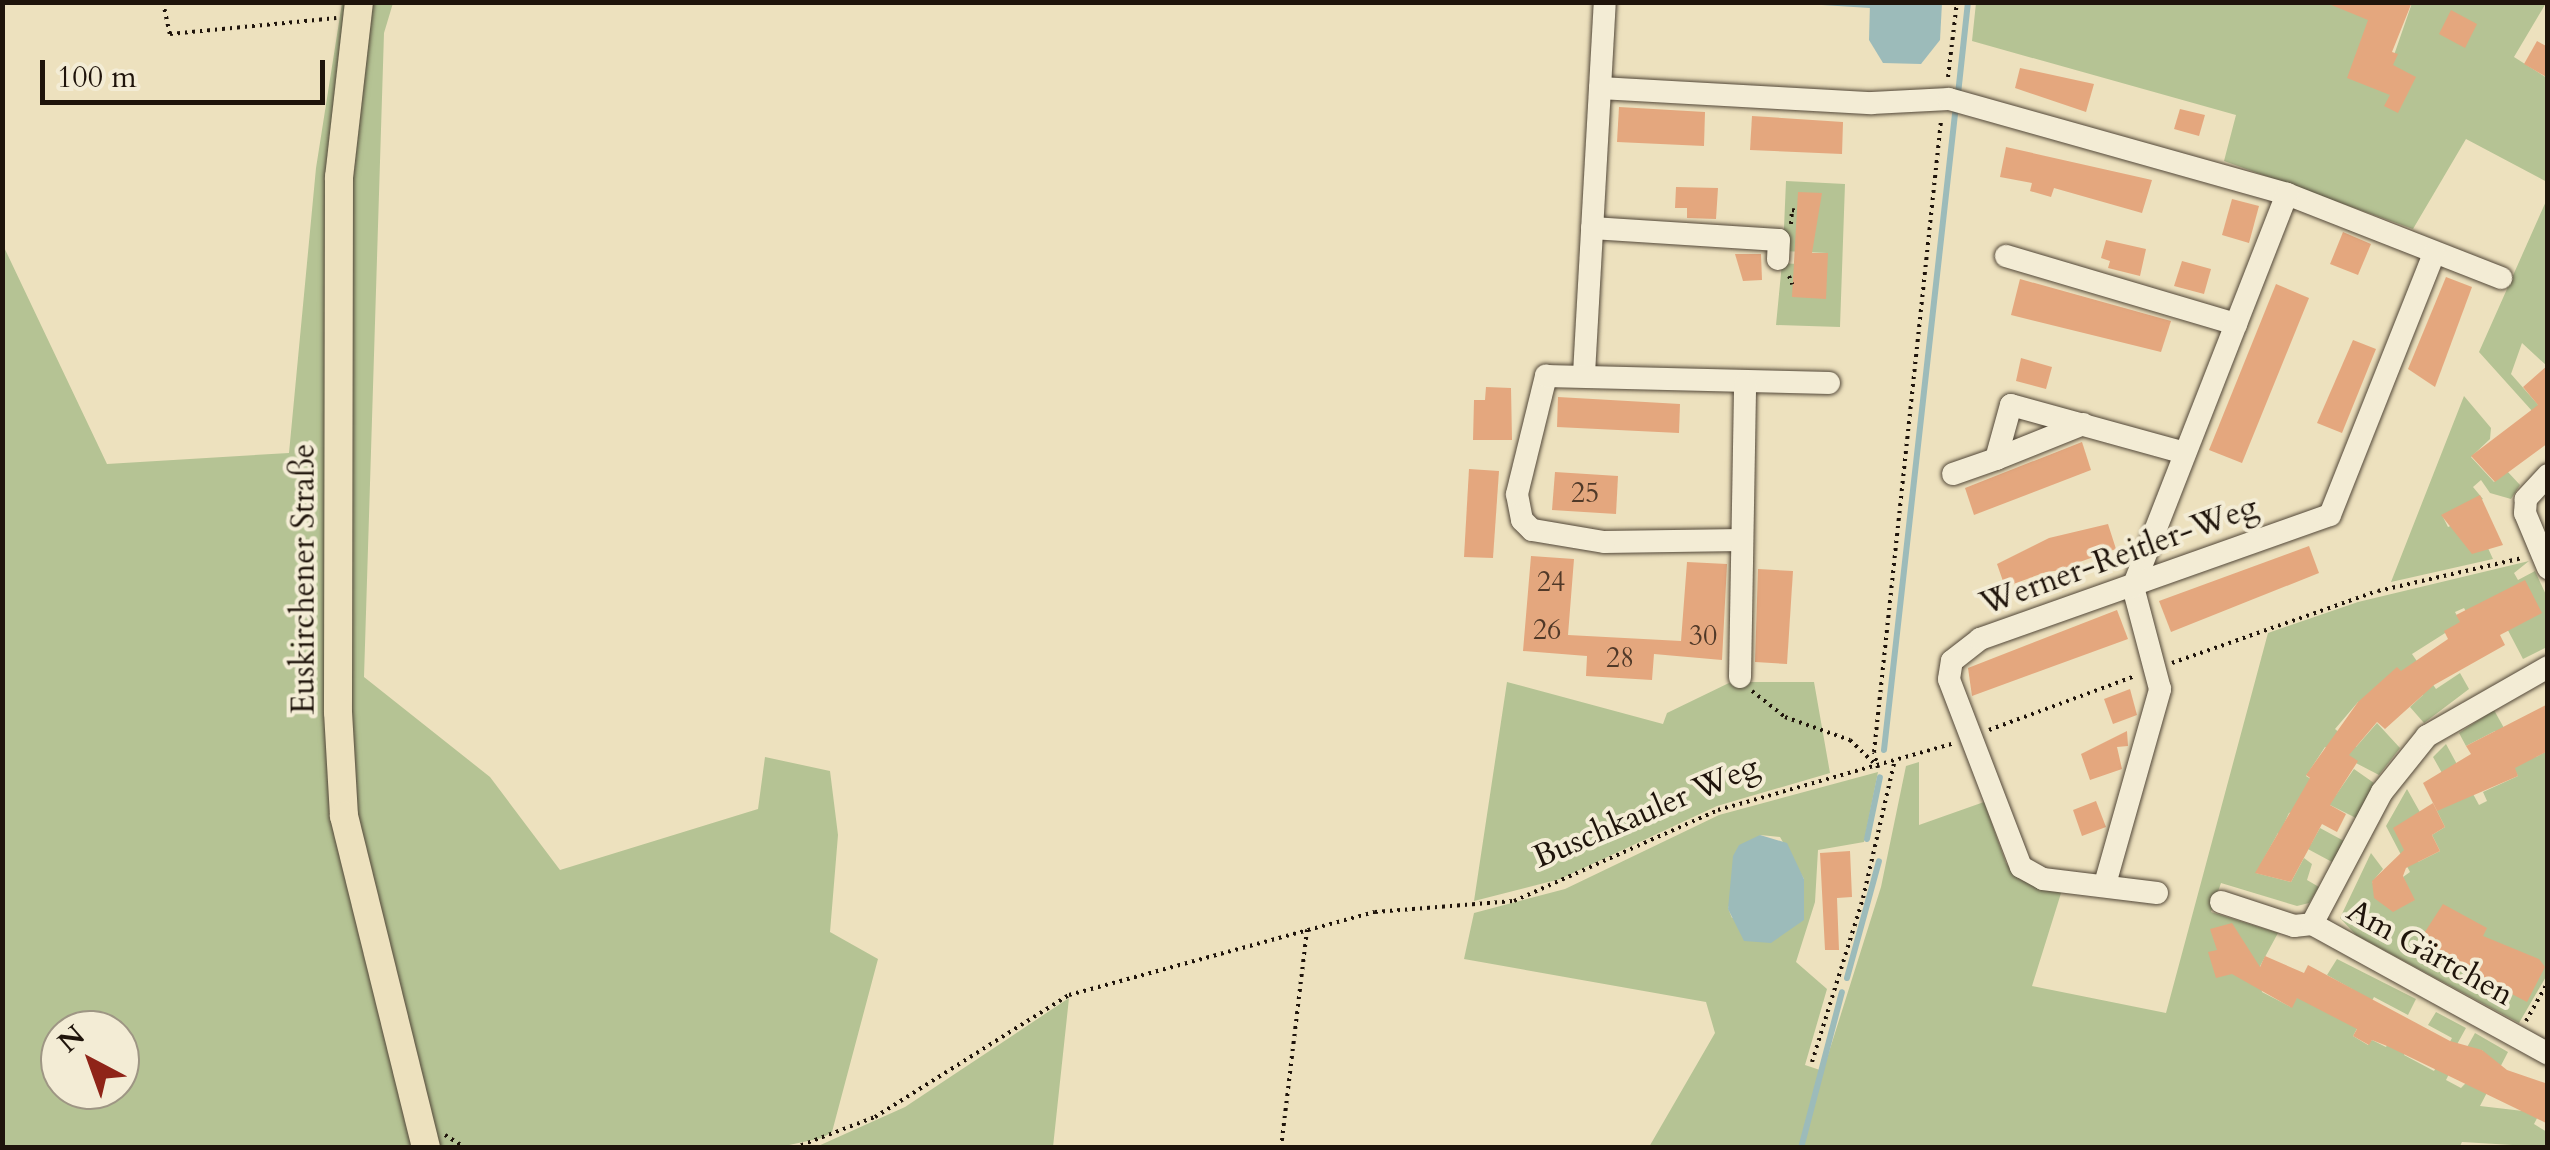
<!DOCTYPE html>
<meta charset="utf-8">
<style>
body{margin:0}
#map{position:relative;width:2550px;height:1150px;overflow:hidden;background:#ede1be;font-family:Cardo,serif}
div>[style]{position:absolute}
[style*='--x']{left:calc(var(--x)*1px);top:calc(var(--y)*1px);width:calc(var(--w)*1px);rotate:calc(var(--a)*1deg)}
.green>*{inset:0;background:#b5c394}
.water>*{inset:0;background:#9cbbba}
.stream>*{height:6px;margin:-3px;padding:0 3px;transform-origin:3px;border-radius:3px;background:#9cbbba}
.building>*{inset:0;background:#e4a77e}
.path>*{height:4px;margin-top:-2px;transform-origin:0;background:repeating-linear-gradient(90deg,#1f140b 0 2.5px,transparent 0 7.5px)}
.roads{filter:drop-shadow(0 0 2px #524738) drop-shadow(0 0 2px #524738)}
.minor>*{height:22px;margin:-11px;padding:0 11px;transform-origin:11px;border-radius:11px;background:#f3ecd5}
.major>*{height:28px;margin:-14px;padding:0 14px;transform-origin:14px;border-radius:14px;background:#ede1be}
span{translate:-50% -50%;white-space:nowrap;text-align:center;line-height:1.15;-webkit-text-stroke:8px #f3ecd5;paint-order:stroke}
.number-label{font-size:28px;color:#503928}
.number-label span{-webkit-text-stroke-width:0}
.street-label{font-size:32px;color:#1f140b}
.frame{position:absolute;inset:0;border:5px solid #1f140b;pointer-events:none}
.north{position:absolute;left:40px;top:1010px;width:100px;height:100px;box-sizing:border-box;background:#f3ecd5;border:2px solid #9e9684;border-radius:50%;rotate:319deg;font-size:28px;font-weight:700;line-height:40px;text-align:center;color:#1f140b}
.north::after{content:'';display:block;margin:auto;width:35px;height:45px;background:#8f2418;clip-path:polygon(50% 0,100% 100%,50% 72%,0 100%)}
.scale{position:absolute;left:40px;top:60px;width:285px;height:45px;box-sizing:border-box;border:5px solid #1f140b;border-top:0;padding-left:12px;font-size:30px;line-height:35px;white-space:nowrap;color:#1f140b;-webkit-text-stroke:8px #f3ecd5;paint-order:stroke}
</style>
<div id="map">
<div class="green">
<div style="clip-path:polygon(evenodd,342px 3px,393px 3px,384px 33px,364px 677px,490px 777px,560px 870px,758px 809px,765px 757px,830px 771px,838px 835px,830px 932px,878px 959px,832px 1132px,822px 1138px,775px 1148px,3px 1147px,2px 243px,107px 464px,289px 453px,316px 168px,342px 3px,60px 1030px,120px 1030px,120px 1090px,60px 1090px,60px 1030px)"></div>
<div style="clip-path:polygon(1976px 3px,2374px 3px,2384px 84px,2412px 3px,2546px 3px,2514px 57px,2547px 78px,2547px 182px,2466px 139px,2413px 229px,2224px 161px,2236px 115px,1972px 41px)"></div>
<div style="clip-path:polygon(1786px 181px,1845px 184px,1840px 327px,1776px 325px,1782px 263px,1826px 266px,1827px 253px,1783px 251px)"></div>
<div style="clip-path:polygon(2547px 199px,2547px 366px,2522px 343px,2511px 374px,2547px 415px,2543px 423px,2479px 352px)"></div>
<div style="clip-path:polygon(2464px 396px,2491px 428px,2490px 439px,2471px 457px,2494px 482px,2507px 471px,2520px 485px,2511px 499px,2490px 493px,2481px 480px,2473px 487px,2483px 499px,2442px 515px,2448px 527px,2455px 524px,2487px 546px,2493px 559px,2391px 582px)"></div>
<div style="clip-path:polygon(evenodd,2529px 561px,2514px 573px,2518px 580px,2535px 571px,2547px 597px,2547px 647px,2523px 659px,2491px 598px,2469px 617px,2464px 608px,2455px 612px,2461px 623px,2412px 654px,2436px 689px,2460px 673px,2469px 689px,2424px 723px,2410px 707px,2423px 695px,2358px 702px,2335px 729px,2356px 747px,2377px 723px,2400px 748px,2379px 775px,2325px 747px,2306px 776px,2336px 795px,2354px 769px,2374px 783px,2356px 818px,2324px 802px,2289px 813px,2282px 828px,2311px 844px,2320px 828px,2344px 841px,2332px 862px,2278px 833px,2256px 873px,2291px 882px,2304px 858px,2312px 864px,2307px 880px,2319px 887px,2309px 903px,2297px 906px,2221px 883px,2211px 912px,2278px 933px,2259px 968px,2262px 992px,2291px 1007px,2304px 985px,2352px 989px,2327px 975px,2337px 959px,2416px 999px,2408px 1015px,2374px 997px,2353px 1036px,2368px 1045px,2372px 1040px,2386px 1047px,2395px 1030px,2412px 1039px,2404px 1055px,2434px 1071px,2452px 1038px,2428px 1025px,2436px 1012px,2466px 1028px,2444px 1068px,2450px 1072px,2446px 1080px,2461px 1088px,2488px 1060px,2482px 1050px,2466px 1049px,2475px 1033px,2508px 1052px,2480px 1106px,2523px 1111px,2547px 1099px,2534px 1124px,2547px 1132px,2547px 1147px,2462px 1142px,2459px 1148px,1649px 1147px,1715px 1033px,1706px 1002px,1464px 959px,1474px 913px,1565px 889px,1719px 815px,1878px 772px,1864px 842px,1818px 850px,1815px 902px,1796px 962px,1827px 989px,1805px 1065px,1823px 1071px,1881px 887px,1906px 766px,1919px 762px,1919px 825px,1984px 802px,2006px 863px,2021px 880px,2062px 890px,2032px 986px,2166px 1013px,2268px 633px,2358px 602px,2529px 561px,1760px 835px,1780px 837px,1804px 879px,1804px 920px,1732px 918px,1728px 908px,1760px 835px)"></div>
<div style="clip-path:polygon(1507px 682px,1663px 724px,1667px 713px,1731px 682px,1814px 682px,1830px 773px,1717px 806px,1560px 879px,1474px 901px)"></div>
<div style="clip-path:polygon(2494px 710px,2504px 728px,2536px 757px,2547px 751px,2547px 975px,2519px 1023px,2356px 935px,2340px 918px,2371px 853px,2383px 869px,2372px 882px,2393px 911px,2414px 900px,2403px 877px,2410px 872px,2386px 826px,2407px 789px,2421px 814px,2413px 853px,2418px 862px,2440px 851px,2432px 835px,2445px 827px,2437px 811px,2442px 773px,2433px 757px,2446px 744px,2479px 805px,2487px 801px,2483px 792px,2518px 776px,2495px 731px,2466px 746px,2459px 733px)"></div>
<div style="clip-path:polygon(1069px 998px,1053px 1147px,816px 1147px,905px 1107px)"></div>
</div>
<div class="water">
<div style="clip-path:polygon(1870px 3px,1942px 3px,1940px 40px,1921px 64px,1883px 63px,1869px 40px)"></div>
<div style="clip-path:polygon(1760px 835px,1787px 843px,1804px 879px,1804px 920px,1771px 943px,1744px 941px,1728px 909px,1733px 856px,1739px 845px)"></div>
</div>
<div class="stream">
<div style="--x:1822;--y:2;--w:48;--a:3.6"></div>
<div style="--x:1958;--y:94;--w:93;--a:-83.8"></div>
<div style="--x:1884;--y:750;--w:649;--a:-83.63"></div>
<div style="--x:1867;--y:839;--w:63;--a:-78.2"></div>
<div style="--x:1847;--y:978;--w:121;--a:-74.7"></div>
<div style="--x:1801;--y:1148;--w:161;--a:-75.3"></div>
</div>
<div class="building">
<div style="clip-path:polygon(2324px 2px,2412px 2px,2392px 52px,2398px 54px,2393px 65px,2416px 77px,2398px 113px,2384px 106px,2390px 95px,2347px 78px,2368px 20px)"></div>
<div style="clip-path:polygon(2451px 10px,2477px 24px,2465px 48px,2439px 34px)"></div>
<div style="clip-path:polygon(2537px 41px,2548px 47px,2548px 78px,2524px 64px)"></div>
<div style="clip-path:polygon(2020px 68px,2094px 84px,2086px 112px,2015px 88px)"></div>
<div style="clip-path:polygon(1619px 107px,1705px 112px,1704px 146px,1617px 142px)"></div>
<div style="clip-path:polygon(2180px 109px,2205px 115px,2199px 136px,2174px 129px)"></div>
<div style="clip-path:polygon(1752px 116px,1843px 122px,1842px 154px,1750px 150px)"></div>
<div style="clip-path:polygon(2006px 147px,2152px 180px,2142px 213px,2054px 188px,2051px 197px,2030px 191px,2032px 183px,2000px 177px)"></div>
<div style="clip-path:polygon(1676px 187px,1718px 188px,1716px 219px,1687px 218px,1687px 208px,1675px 208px)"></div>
<div style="clip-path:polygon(1798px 192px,1822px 193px,1812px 253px,1828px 253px,1826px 299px,1792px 297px)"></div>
<div style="clip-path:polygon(2232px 199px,2259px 206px,2249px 243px,2222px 235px)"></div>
<div style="clip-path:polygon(2343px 232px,2371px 244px,2358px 275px,2330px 264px)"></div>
<div style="clip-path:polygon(2106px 240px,2146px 249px,2140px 276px,2108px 268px,2110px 261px,2101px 258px)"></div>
<div style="clip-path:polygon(1735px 254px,1761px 254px,1762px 280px,1743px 281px)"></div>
<div style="clip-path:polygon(2182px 261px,2211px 269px,2204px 294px,2174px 286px)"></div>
<div style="clip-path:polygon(2446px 277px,2472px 287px,2435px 387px,2408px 369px)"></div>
<div style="clip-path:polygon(2020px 279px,2171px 321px,2161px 352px,2011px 315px)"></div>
<div style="clip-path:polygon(2276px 284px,2309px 298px,2242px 463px,2209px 450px)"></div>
<div style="clip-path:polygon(2353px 340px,2376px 349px,2342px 433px,2317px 423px)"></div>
<div style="clip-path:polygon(2021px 358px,2052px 367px,2046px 389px,2016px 381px)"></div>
<div style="clip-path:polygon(2548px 365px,2548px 443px,2495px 482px,2471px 456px,2538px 405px,2523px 387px)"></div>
<div style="clip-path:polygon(1486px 387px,1511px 388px,1512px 440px,1473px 440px,1474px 400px,1485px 400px)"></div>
<div style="clip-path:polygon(1558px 397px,1680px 404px,1679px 433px,1557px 427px)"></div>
<div style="clip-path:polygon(2082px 442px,2091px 470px,1974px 515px,1965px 488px)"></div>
<div style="clip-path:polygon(1469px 469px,1499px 471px,1493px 558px,1464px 557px)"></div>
<div style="clip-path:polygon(1555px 472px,1618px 476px,1616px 514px,1552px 510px)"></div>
<div style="clip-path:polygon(2480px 495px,2503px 545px,2472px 554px,2441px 515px)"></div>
<div style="clip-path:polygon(2108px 524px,2116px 549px,2074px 564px,2078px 574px,2066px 579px,2062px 570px,2046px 572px,2005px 587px,1997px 564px,2049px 538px)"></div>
<div style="clip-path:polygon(2309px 546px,2319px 573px,2171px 632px,2159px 601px)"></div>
<div style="clip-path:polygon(1531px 556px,1574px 559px,1568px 635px,1681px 641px,1687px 562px,1727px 564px,1722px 660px,1654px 654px,1652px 680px,1586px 676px,1587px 656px,1523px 651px)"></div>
<div style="clip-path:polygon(1758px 569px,1793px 571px,1787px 664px,1755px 662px)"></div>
<div style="clip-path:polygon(2525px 580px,2542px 613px,2500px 635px,2505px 645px,2434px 685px,2385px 729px,2377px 722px,2349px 755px,2358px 761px,2330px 805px,2346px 814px,2337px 832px,2322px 824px,2291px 882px,2255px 873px,2310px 778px,2306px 775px,2358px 702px,2397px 667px,2401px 671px,2448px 639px,2444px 631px,2460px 622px,2456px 615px)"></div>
<div style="clip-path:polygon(2117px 610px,2128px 639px,1972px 696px,1968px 668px)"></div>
<div style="clip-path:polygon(2130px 689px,2137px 715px,2113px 724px,2104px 699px)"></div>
<div style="clip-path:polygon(2548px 704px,2548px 751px,2515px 768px,2518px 776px,2437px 811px,2423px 783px,2471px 754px,2466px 746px)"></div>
<div style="clip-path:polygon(2127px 731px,2128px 746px,2117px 747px,2122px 769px,2090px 780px,2081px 754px)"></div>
<div style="clip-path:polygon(2096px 801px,2106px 827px,2082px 836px,2073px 810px)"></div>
<div style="clip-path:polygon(2433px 803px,2445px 827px,2432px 835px,2440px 851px,2406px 868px,2403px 876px,2415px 900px,2393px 912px,2374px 898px,2372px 881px,2404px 850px,2393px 828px)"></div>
<div style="clip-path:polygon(1850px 851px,1852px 897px,1837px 898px,1839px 950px,1825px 950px,1820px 853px)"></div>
<div style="clip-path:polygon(2443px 904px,2487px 928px,2483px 936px,2539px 959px,2545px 967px,2527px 1002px,2426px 949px,2429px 943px,2421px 938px)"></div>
<div style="clip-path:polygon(2232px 923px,2260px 967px,2265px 956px,2304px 973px,2308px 965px,2450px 1041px,2482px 1050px,2507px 1070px,2548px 1084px,2548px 1124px,2387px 1046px,2372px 1040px,2369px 1045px,2353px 1036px,2357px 1029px,2297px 998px,2292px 1008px,2232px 974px,2216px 978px,2208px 952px,2217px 950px,2210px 929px)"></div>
</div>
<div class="path">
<div style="--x:163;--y:2;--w:33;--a:78"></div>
<div style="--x:170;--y:34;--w:167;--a:-5.5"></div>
<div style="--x:1948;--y:77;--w:76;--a:-83.2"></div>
<div style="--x:1791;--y:224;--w:14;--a:-86"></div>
<div style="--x:1792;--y:210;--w:5;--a:11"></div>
<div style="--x:1789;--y:276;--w:9;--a:69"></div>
<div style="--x:2172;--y:663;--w:218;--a:-19.3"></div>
<div style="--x:2378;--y:591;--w:148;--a:-12.9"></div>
<div style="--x:1752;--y:691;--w:42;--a:38.2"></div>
<div style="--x:1785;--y:717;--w:69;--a:19.5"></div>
<div style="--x:1850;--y:740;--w:35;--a:44"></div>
<div style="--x:1989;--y:730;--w:156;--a:-20.3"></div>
<div style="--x:1878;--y:768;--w:16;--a:-104"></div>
<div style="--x:1874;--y:752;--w:635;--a:-83.94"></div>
<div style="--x:2526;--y:1021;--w:45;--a:-60.6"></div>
<div style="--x:1812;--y:1062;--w:172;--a:-72.7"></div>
<div style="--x:1863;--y:898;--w:138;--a:-77"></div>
<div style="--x:445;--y:1135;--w:25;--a:32"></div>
<div style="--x:794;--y:1148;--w:87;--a:-20.9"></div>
<div style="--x:875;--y:1117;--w:229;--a:-32.2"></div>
<div style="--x:1069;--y:995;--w:317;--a:-15.2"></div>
<div style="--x:1375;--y:912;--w:139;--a:-4.5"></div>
<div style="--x:1514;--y:901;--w:223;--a:-24"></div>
<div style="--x:1718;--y:810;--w:243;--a:-15.8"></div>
<div style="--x:1281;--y:1148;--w:220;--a:-83.2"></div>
</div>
<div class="roads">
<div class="minor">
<div style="--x:1600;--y:88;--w:272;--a:3.2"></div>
<div style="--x:1872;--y:103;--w:77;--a:-3"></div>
<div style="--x:1949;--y:99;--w:351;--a:15.7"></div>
<div style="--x:2287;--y:194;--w:230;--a:21.4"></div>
<div style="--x:1592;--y:228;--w:187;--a:3.7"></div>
<div style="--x:1779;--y:240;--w:19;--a:93"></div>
<div style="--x:2006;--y:256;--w:240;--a:16.5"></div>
<div style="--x:1584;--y:374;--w:373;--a:-86.8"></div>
<div style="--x:1996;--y:459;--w:94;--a:-21.9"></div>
<div style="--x:1953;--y:474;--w:46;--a:-19.2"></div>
<div style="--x:1996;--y:459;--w:56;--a:-74.5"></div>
<div style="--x:2011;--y:405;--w:180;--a:15.4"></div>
<div style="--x:2548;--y:475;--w:33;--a:133"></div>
<div style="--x:2526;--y:499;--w:14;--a:94"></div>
<div style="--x:2525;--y:513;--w:60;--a:67.3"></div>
<div style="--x:1742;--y:540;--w:138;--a:179.2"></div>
<div style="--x:1604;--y:542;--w:73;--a:-170.5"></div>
<div style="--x:1532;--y:530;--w:14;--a:-135"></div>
<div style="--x:1522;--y:520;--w:26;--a:-101"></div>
<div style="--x:1517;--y:494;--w:122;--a:-76.2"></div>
<div style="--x:1546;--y:376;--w:283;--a:1.4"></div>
<div style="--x:1740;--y:677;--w:293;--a:-89"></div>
<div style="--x:2105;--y:884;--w:203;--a:-74.2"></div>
<div style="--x:2160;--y:689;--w:106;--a:-104.8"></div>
<div style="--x:2133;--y:587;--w:422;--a:-68.6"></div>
<div style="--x:2157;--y:893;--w:115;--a:-173"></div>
<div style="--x:2043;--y:879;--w:25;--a:-151"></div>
<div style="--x:2021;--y:867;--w:201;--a:-111"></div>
<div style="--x:1949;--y:679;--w:18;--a:-81"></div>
<div style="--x:1952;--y:661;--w:36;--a:-38"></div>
<div style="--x:1980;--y:639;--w:371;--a:-19.5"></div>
<div style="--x:2330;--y:515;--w:282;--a:-68.3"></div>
<div style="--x:2221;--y:902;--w:77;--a:18.2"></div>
<div style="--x:2294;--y:926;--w:18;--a:-6"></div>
<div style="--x:2312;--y:924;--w:269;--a:28.8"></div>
<div style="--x:2312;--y:924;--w:149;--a:-62.1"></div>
<div style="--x:2382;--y:792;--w:72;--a:-51.2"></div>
<div style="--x:2427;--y:736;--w:139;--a:-29.7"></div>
</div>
<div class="major">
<div style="--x:359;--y:2;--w:176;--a:96.5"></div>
<div style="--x:339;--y:177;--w:535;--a:90.11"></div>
<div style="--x:338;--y:712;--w:104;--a:86.7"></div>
<div style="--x:344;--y:816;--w:342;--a:76.1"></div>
</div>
</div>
<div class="number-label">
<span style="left:1585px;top:493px">25</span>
<span style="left:1551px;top:582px">24</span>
<span style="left:1547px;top:630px">26</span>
<span style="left:1703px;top:636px">30</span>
<span style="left:1620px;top:658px">28</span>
</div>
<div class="street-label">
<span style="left:2119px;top:556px;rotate:-20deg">Werner-Reitler-Weg</span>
<span style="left:304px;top:579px;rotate:-90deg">Euskirchener Straße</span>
<span style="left:1646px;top:812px;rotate:-23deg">Buschkauler Weg</span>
<span style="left:2430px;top:953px;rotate:29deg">Am Gärtchen</span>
</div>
<div class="frame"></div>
<div class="north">N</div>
<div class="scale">100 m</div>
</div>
